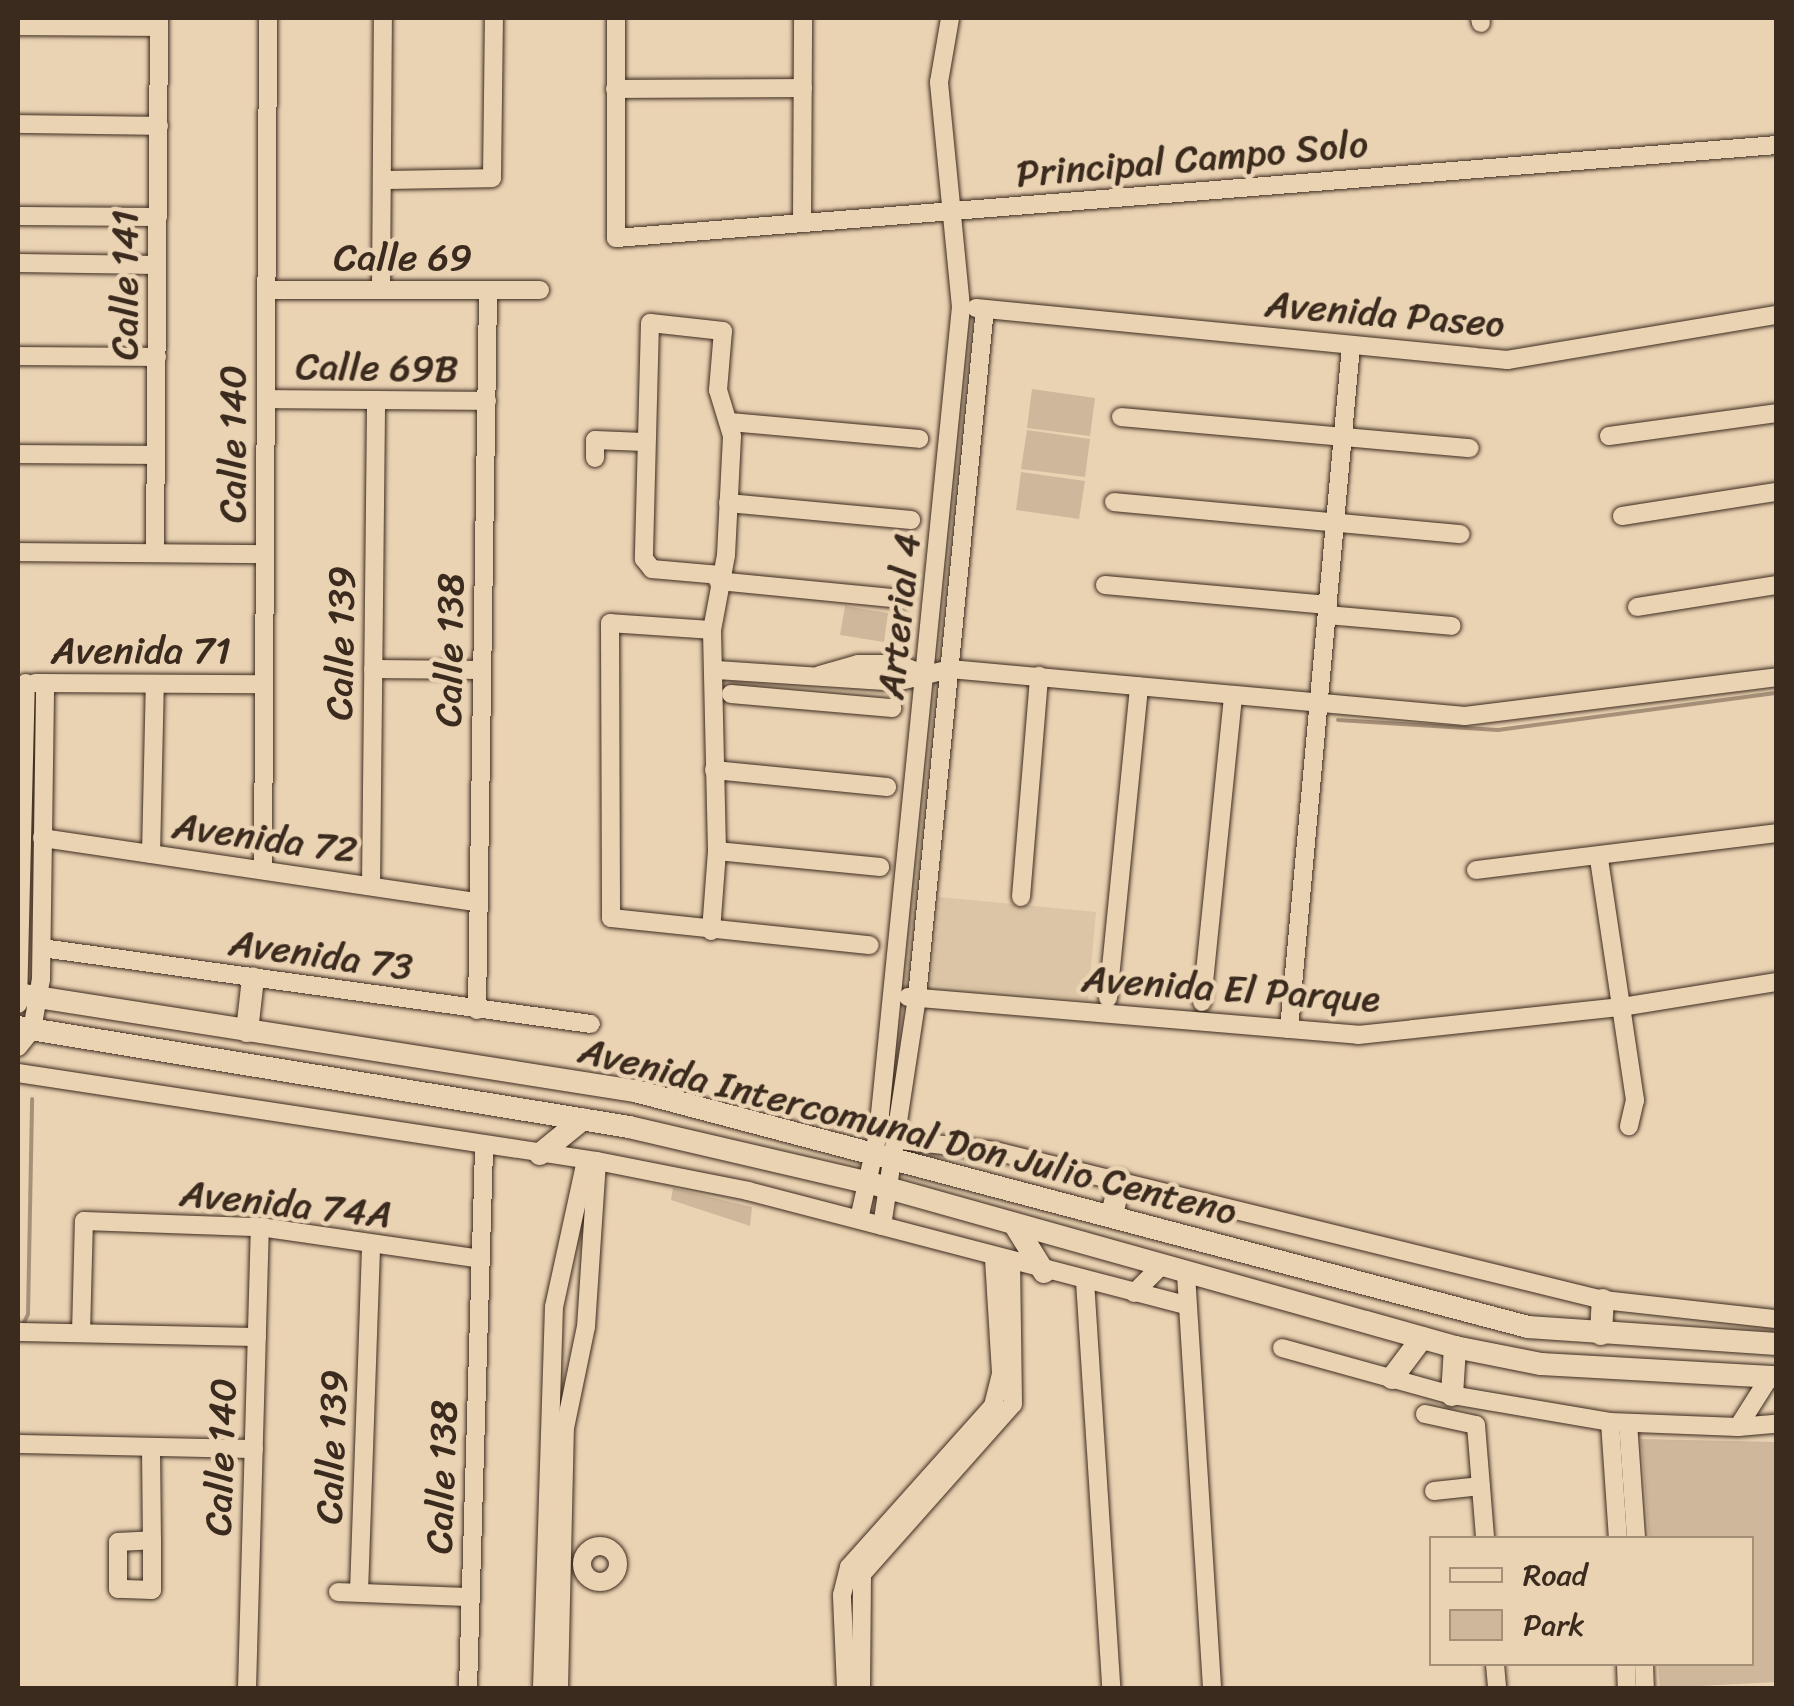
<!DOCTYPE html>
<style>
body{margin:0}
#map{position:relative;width:1794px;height:1706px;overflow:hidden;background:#ead3b3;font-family:Sriracha,sans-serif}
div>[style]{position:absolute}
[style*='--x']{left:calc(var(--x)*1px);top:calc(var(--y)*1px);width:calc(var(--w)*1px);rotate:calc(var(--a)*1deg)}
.built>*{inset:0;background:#dbc5a6}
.green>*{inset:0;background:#ceb79b}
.stream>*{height:4px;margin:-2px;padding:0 2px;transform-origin:2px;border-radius:2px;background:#a69078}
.roads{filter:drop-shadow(0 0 2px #3b2a1e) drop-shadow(0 0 2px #3b2a1e)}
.minor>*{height:18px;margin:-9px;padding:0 9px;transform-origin:9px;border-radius:9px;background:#ead3b3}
.minor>.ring{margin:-9px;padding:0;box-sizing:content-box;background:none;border:18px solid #ead3b3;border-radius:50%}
.major>*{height:22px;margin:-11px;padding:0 11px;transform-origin:11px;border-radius:11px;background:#ead3b3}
span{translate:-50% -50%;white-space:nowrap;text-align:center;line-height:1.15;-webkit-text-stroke:9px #ead3b3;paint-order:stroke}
.street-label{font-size:38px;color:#3b2a1e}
.frame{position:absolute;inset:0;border:20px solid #3b2a1e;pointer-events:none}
.legend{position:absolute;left:1429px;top:1536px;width:325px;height:130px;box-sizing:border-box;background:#ead3b3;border:2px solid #a48f77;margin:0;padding:12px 18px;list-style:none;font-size:30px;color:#3b2a1e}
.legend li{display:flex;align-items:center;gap:20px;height:50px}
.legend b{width:50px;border:2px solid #a48f77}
</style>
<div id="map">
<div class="built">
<div style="clip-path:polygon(939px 897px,1096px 912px,1088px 1000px,931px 985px)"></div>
</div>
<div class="green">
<div style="clip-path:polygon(1032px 389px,1095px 398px,1090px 436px,1027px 428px)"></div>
<div style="clip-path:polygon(1027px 430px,1090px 439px,1085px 477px,1021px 469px)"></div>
<div style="clip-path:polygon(1021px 472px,1085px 481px,1079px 519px,1016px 510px)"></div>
<div style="clip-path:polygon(845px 606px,888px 613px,884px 642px,840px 635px)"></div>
<div style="clip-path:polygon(673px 1188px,752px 1207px,750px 1226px,671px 1200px)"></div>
<div style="clip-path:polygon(1641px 1439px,1776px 1442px,1776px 1682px,1660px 1688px,1658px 1664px,1752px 1664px,1752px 1538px,1649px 1538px)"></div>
</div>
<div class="stream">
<div style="--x:1338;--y:720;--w:160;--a:3.6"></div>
<div style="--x:1498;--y:730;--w:280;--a:-7.6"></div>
<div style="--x:22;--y:1327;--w:14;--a:-65"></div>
<div style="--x:28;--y:1314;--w:215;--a:-88.9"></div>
</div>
<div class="roads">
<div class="minor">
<div style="--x:616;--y:18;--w:220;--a:90"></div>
<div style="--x:616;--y:238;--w:1164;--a:-4.58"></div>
<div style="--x:1480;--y:18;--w:5;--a:79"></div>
<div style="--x:18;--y:26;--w:141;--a:0.4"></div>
<div style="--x:615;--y:89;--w:188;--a:-0.3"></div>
<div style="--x:18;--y:124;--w:141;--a:0.8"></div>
<div style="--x:382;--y:180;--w:110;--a:-1"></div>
<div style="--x:492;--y:178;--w:160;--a:-89.3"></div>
<div style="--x:18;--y:216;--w:140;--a:0.4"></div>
<div style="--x:802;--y:223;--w:205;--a:-89.7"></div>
<div style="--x:18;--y:263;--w:139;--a:0.8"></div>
<div style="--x:267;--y:290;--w:273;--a:0"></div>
<div style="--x:381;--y:290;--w:272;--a:-89.6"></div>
<div style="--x:976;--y:308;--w:534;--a:5.59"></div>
<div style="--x:1507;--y:360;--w:273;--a:-9.5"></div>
<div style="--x:18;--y:356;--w:139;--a:0.4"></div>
<div style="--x:266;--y:399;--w:221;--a:0.5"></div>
<div style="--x:1121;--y:417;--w:350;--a:5.1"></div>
<div style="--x:730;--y:422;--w:190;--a:5.1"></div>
<div style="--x:1609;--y:436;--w:169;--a:-7.8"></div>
<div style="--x:18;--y:454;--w:138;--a:0.4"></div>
<div style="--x:595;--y:458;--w:18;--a:-90"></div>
<div style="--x:595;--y:440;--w:49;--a:2.3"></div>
<div style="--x:1114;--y:502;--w:348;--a:5.3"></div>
<div style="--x:728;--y:503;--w:184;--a:5.3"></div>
<div style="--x:1622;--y:516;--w:156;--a:-8.9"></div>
<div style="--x:18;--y:552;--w:247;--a:0.5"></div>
<div style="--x:155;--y:553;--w:535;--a:-89.57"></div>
<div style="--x:718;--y:581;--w:186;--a:5.6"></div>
<div style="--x:1105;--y:585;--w:224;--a:5.1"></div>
<div style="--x:1637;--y:607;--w:141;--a:-9"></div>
<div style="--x:1327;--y:615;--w:125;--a:5"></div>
<div style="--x:712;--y:630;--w:102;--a:-176.1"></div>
<div style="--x:610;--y:623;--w:295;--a:89.8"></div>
<div style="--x:611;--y:918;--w:260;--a:6"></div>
<div style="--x:373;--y:669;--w:109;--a:0.5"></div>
<div style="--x:717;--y:670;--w:179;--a:3.8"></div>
<div style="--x:896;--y:682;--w:56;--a:-13.5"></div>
<div style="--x:950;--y:669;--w:517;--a:5.21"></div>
<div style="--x:1465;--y:716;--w:313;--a:-7.1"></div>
<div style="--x:820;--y:675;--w:40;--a:-16"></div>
<div style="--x:858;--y:664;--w:40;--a:0"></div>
<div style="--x:898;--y:664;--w:29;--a:22"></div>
<div style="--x:35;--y:683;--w:229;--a:0.3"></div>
<div style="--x:731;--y:694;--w:162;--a:5"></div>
<div style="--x:714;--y:770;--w:174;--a:5.6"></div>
<div style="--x:42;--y:838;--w:441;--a:8.4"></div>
<div style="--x:717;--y:851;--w:164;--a:5.6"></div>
<div style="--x:151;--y:854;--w:170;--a:-88.7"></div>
<div style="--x:1599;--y:859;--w:244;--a:81.5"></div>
<div style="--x:1635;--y:1100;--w:27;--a:103"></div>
<div style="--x:263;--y:870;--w:852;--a:-89.66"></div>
<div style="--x:1476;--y:870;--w:302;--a:-7"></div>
<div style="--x:371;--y:886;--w:486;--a:-89.4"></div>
<div style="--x:1021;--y:897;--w:222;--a:-85.3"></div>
<div style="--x:711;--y:931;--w:80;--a:-85.7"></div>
<div style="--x:717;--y:851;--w:221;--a:-91.3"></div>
<div style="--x:712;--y:630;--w:76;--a:-79.4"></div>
<div style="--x:726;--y:555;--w:119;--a:-87.1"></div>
<div style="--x:732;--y:436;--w:48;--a:-106.9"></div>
<div style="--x:718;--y:390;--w:59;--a:-85.2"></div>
<div style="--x:723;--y:331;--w:73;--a:-173.7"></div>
<div style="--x:650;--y:323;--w:236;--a:91.5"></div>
<div style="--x:644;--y:559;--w:13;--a:51"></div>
<div style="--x:652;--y:569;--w:68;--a:5"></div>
<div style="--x:42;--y:948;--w:554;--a:7.88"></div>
<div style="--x:908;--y:997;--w:452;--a:4.8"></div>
<div style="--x:1358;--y:1035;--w:265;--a:-6.1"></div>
<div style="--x:1622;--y:1007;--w:156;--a:-9.2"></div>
<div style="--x:1108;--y:998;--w:313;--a:-84.3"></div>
<div style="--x:1202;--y:1002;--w:308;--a:-84.2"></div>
<div style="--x:18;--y:1004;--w:321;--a:-88.6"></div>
<div style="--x:477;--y:1010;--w:720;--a:-89.12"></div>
<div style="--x:1289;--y:1029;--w:686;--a:-84.81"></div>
<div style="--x:18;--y:1047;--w:22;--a:-51"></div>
<div style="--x:32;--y:1030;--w:52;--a:-80"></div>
<div style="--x:41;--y:979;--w:296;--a:-89.2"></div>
<div style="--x:18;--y:1073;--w:586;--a:8.64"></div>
<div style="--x:597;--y:1161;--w:154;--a:11.2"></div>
<div style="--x:748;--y:1191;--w:454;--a:14.6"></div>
<div style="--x:900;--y:1140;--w:96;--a:6.6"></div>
<div style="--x:995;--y:1151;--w:626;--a:13.77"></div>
<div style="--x:1603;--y:1300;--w:174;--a:6.3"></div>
<div style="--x:859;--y:1219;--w:87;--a:-77.4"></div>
<div style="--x:878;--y:1134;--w:831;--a:-84.27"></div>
<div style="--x:961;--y:307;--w:226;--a:-95.6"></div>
<div style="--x:939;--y:82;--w:65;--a:-80.2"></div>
<div style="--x:882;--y:1226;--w:232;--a:-81.3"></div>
<div style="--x:917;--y:997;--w:691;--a:-84.36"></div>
<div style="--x:1186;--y:1274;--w:415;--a:86.4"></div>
<div style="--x:1085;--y:1281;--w:408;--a:86.3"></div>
<div style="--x:1134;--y:1293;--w:37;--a:-45"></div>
<div style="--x:18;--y:1332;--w:239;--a:1.2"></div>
<div style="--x:81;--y:1333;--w:112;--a:-88.5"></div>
<div style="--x:84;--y:1221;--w:176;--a:2"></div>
<div style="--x:260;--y:1227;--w:223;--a:8.2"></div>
<div style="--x:1282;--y:1348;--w:176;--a:15.5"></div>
<div style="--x:1452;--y:1395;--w:160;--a:9.7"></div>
<div style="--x:1610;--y:1422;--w:128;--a:2.2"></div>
<div style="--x:1738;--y:1427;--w:58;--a:-57.7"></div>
<div style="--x:1425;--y:1414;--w:52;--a:12.2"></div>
<div style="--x:1476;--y:1425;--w:113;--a:85.4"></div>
<div style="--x:1610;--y:1422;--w:116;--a:86.1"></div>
<div style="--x:1628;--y:1423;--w:115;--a:86"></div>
<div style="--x:1738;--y:1427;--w:38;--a:-5"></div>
<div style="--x:18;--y:1444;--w:236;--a:1.2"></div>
<div style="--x:151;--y:1448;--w:92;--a:89.4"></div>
<div style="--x:152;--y:1540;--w:50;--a:90"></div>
<div style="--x:152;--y:1590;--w:34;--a:-178"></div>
<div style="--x:118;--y:1589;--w:47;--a:-90"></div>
<div style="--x:118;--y:1542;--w:34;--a:-3"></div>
<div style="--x:1434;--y:1491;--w:47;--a:-6.1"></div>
<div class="ring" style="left:582px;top:1546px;width:18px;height:18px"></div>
<div style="--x:338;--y:1592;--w:133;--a:2.2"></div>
<div style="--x:359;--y:1592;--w:348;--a:-88"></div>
<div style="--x:1495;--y:1664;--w:24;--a:85"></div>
<div style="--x:1626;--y:1664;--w:24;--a:88"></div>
<div style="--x:1644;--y:1664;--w:24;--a:88"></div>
<div style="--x:247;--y:1688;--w:461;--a:-88.4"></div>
<div style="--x:468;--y:1688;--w:540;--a:-88.3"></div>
<div style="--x:542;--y:1688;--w:381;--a:-88.2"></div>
<div style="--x:554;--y:1307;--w:150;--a:-77.7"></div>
<div style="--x:559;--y:1688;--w:260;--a:-88.7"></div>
<div style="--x:565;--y:1428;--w:103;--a:-78.3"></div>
<div style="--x:586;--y:1327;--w:166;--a:-86.2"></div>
<div style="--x:846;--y:1688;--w:93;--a:-92.5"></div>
<div style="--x:842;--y:1595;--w:29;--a:-76"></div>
<div style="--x:849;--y:1567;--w:216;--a:-48.2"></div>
<div style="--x:993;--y:1406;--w:34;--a:-76"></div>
<div style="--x:1001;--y:1373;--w:115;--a:-93.5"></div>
<div style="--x:861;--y:1688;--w:114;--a:-89.5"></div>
<div style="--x:862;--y:1574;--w:227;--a:-48.4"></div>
<div style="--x:1013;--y:1404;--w:141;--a:-90.8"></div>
</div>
<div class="major">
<div style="--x:18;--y:994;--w:625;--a:8.93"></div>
<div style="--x:635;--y:1091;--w:924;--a:14.8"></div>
<div style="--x:1528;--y:1327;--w:249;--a:3.9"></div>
<div style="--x:18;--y:1027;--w:619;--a:9.29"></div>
<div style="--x:629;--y:1127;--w:247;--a:13.1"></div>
<div style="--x:870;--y:1183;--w:608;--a:15.66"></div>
<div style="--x:1455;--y:1347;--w:88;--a:11.2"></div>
<div style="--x:1541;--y:1364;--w:235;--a:3.2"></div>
<div style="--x:247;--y:1031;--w:53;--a:-83.5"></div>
<div style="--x:540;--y:1154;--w:55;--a:-39.1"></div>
<div style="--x:1112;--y:1215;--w:35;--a:-77"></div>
<div style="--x:1016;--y:1227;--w:53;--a:58.1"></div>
<div style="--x:1601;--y:1334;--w:34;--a:-87"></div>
<div style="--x:1392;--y:1378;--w:50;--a:-53.1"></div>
<div style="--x:1452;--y:1395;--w:48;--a:-86.4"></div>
</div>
</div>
<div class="street-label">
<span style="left:1192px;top:159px;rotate:-5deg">Principal Campo Solo</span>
<span style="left:403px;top:258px">Calle 69</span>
<span style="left:125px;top:285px;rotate:-90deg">Calle 141</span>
<span style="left:1385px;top:314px;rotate:5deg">Avenida Paseo</span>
<span style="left:377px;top:368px;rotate:1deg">Calle 69B</span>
<span style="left:233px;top:444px;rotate:-90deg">Calle 140</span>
<span style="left:899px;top:616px;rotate:-84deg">Arterial 4</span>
<span style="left:341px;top:643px;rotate:-89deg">Calle 139</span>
<span style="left:450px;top:650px;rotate:-89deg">Calle 138</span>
<span style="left:141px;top:651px">Avenida 71</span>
<span style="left:265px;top:838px;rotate:8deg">Avenida 72</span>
<span style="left:321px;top:955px;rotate:8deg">Avenida 73</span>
<span style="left:1231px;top:989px;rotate:4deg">Avenida El Parque</span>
<span style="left:908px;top:1131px;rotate:14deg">Avenida Intercomunal Don Julio Centeno</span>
<span style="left:286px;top:1204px;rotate:6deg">Avenida 74A</span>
<span style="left:332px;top:1447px;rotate:-88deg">Calle 139</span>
<span style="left:221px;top:1457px;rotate:-88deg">Calle 140</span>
<span style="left:442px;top:1477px;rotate:-88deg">Calle 138</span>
</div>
<div class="frame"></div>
<ul class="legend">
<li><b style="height:12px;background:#ead3b3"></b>Road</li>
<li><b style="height:28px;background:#ceb79b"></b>Park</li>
</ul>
</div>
